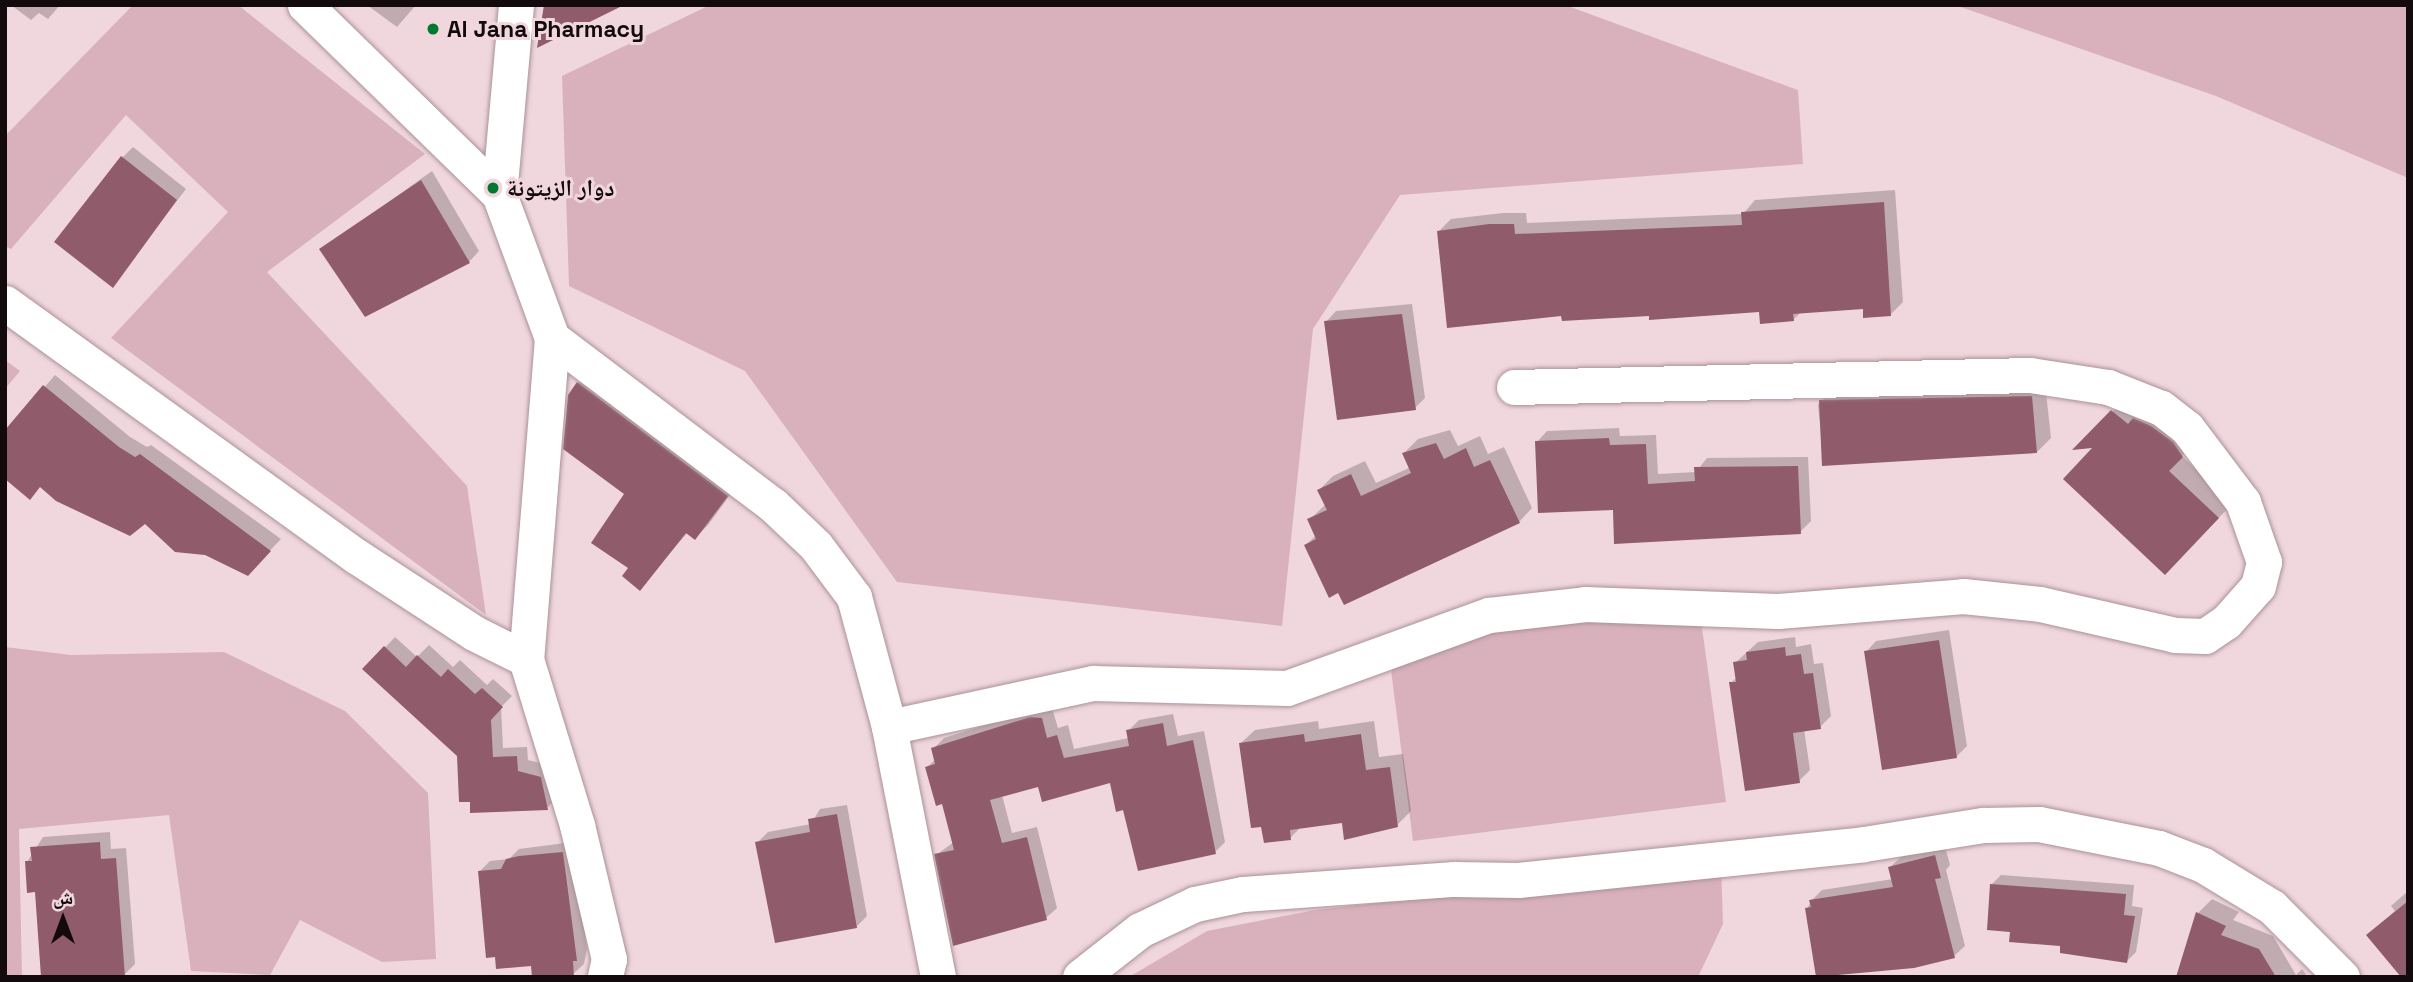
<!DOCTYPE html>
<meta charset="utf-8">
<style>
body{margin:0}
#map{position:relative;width:2413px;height:982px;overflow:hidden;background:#f0d7dd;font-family:"Space Grotesk","Noto Naskh Arabic",sans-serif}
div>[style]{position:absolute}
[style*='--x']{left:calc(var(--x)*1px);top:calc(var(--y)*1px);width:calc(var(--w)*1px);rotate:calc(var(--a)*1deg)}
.green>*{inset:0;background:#d9b1bc}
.shadow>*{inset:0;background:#0003}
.building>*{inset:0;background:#905b6a}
.roads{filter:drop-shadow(0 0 2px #aa9298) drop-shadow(0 0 2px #aa9298)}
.minor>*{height:35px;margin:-17.5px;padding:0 17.5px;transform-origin:17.5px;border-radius:17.5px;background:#fff}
.dots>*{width:19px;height:19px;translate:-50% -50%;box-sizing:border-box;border:4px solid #f0d7dd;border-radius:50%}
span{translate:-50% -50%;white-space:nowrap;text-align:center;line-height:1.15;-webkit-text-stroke:6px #f0d7dd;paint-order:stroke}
.poi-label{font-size:23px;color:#130a0d;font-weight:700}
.left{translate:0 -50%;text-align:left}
.frame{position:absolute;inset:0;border:7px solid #130a0d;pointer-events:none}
.north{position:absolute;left:28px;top:884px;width:70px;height:70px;-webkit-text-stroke:5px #f0d7dd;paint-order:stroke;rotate:0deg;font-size:19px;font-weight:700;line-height:28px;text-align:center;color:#130a0d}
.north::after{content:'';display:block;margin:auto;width:24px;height:32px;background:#130a0d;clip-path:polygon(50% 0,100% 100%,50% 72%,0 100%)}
</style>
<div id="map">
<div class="green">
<div style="clip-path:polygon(133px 5px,238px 5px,425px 154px,267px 272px,467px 486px,486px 615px,111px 338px,228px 212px,126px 115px,11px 249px,5px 246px,5px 136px)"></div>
<div style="clip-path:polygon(710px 5px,1565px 5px,1798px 90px,1803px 164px,1400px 195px,1313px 329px,1282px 626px,897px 582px,745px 371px,569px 286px,562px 76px)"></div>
<div style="clip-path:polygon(1955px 5px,2408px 5px,2408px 178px,2216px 96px)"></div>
<div style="clip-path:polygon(5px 360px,20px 371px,5px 389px)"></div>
<div style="clip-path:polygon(1600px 612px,1700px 613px,1726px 802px,1413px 841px,1391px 670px,1467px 637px)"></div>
<div style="clip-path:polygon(5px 647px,71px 655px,224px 652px,345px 711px,428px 793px,436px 959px,382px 962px,300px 920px,270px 975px,191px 971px,169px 815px,19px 829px,22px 977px,5px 977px)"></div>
<div style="clip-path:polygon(1721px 865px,1723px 924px,1698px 977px,1129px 977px,1207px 931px,1315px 910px)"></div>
</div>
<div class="shadow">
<div style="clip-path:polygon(11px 5px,60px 5px,48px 19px,39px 13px,31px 20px)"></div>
<div style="clip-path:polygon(367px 5px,416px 5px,397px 27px)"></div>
<div style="clip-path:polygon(133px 147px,186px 189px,112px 285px,122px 158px)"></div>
<div style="clip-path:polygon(432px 171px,479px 251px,469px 262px,321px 250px)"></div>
<div style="clip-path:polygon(1895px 190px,1903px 302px,1891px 314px,1864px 307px,1801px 312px,1793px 320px,1761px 310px,1563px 314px,1439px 231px,1451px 219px,1503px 213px,1526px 213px,1527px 223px,1743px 214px,1755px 200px)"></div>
<div style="clip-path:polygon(1412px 304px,1425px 398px,1415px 408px,1326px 322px,1336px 311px)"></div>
<div style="clip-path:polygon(591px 371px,739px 483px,708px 525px,695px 538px,688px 532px,640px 588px,631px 568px,626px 494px,578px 383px)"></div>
<div style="clip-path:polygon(55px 375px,130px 437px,147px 447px,151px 445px,281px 539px,258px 563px,145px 522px,5px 433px)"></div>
<div style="clip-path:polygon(2045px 383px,2051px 438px,2037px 452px,1824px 465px,1818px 405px,1834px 387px)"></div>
<div style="clip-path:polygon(2127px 397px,2196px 442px,2182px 456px,2232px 504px,2179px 559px,2096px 446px,2077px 448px)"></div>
<div style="clip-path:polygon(1619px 428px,1620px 436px,1656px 435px,1658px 474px,1696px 472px,1707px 458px,1808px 457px,1811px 521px,1800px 532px,1615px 508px,1537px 442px,1547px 431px)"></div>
<div style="clip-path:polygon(1450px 430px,1458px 446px,1480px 436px,1488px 454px,1504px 447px,1532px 508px,1519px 522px,1306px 545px,1316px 535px,1309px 520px,1326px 504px,1319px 490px,1333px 476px,1365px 461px,1376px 483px,1411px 467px,1404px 453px,1418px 439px)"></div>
<div style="clip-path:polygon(1949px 630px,1967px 746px,1956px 757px,1866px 652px,1876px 641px)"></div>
<div style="clip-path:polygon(395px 637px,417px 657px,429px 645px,453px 667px,460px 660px,487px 685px,493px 679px,512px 696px,501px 707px,503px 748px,527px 747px,528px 760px,551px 766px,558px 797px,547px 808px,471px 800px,458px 755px,365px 669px)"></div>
<div style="clip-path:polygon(1795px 637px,1796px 647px,1811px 644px,1814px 664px,1823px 663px,1831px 716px,1820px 727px,1804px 729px,1810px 770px,1799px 781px,1731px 683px,1737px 677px,1735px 663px,1758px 642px)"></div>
<div style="clip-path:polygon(1042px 707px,1052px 708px,1058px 728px,1068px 725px,1074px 749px,1129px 738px,1128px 731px,1139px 720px,1173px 714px,1178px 736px,1204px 731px,1225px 842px,1215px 852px,1124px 808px,1111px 781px,1039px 785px,1002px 795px,1012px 833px,1037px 827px,1057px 908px,1046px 918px,936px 855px,954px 842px,944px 802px,927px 767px,936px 759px,933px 749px,944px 738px)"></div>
<div style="clip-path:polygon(1318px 721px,1319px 729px,1374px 721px,1379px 757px,1403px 754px,1411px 811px,1397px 825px,1344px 821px,1301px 827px,1290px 838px,1241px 743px,1255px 730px)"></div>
<div style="clip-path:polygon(847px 805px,867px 916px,856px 927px,757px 843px,768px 832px,811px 824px,820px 809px)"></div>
<div style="clip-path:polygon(110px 832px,111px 849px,126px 848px,135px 964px,124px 975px,37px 890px,27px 862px,43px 837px)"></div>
<div style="clip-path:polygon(573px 842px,587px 949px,584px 964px,573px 974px,532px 964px,479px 872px,490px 861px,509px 859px,519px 849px)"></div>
<div style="clip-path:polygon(1945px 846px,1950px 865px,1946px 870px,1965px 946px,1954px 956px,1818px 977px,1807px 909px,1811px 901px,1822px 890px,1893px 879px,1890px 867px,1901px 857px)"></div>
<div style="clip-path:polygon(2001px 875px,2134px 885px,2132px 906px,2143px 908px,2136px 952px,2127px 961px,2012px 931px,1992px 884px)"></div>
<div style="clip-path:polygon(2408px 891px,2408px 977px,2379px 925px,2395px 911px,2391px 906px)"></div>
<div style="clip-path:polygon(2212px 899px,2239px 912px,2233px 920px,2273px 936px,2296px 975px,2302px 969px,2308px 977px,2178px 977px,2198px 913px)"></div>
</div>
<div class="building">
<div style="clip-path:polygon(544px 5px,624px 5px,537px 48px)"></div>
<div style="clip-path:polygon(121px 156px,177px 200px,113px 288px,54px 242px)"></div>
<div style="clip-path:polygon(421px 180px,470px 263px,365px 317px,319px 249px)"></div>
<div style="clip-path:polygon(1884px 202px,1891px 316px,1863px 318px,1863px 309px,1793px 314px,1794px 321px,1760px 324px,1759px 312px,1649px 320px,1649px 316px,1562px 321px,1561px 316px,1447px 328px,1437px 231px,1489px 224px,1514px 224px,1515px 234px,1742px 225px,1741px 212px)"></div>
<div style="clip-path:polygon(1402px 314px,1416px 410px,1337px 420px,1324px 321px)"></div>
<div style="clip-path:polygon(577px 382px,728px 496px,695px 540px,686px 533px,640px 591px,622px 576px,628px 568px,591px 543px,624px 494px,563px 449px,568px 395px)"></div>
<div style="clip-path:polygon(43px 385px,119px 447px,135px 457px,140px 454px,271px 551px,248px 576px,205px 555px,175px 552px,145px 524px,130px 536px,56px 501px,40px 487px,30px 500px,5px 479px,5px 430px)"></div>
<div style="clip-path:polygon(2032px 396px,2037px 453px,1822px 466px,1819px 400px)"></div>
<div style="clip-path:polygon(2111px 410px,2128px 424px,2133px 418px,2151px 426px,2173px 442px,2183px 457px,2169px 471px,2219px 518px,2165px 575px,2063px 479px,2092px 448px,2072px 450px)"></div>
<div style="clip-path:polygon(1609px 438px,1610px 445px,1646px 444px,1648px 484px,1695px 481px,1694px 467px,1798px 466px,1801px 534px,1614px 544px,1613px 510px,1538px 513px,1535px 441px)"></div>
<div style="clip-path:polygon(1436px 443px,1444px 459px,1466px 448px,1474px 467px,1490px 460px,1520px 523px,1344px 605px,1338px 593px,1329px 598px,1304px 545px,1316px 539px,1307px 519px,1327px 510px,1317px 490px,1351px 474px,1361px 496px,1411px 473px,1402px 453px)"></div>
<div style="clip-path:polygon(1939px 640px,1957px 758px,1882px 770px,1864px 651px)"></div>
<div style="clip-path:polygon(384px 646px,406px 667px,417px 655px,441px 677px,448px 669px,475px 694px,482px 688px,503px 707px,491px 720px,493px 757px,517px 756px,518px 771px,541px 777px,548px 810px,470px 813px,470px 802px,459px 802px,457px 756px,362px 669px)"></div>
<div style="clip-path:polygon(1785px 647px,1786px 656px,1801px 654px,1804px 674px,1813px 673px,1821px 729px,1793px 733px,1800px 783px,1745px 791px,1729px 682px,1736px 682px,1733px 662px,1747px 660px,1746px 652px)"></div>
<div style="clip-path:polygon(1030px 717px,1042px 718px,1047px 738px,1057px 735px,1064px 758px,1129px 746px,1126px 730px,1163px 723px,1167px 746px,1193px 740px,1216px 854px,1138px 871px,1123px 810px,1116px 812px,1110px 783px,1042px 802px,1038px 787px,990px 800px,1002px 843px,1027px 837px,1047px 920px,953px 946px,934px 854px,954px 850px,942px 804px,936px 806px,925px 767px,935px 764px,931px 748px)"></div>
<div style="clip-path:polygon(1304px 734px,1305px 742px,1361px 734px,1366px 770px,1390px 767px,1398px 827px,1344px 840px,1342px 823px,1290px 830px,1291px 840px,1264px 843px,1261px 827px,1251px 828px,1239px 743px)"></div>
<div style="clip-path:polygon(837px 814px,857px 928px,775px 943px,755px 842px,810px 832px,808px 819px)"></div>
<div style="clip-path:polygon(100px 842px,101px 859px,116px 858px,125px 977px,41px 977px,35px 892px,27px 893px,25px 861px,32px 861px,30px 847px)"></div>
<div style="clip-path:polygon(563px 852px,577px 961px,573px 961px,574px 977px,532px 977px,531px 966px,496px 969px,495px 957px,486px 958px,478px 871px,501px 869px,506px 859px,519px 856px)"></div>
<div style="clip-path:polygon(1935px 855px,1941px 878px,1935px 879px,1955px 958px,1914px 968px,1816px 977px,1805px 908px,1811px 907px,1809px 900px,1893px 887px,1888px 867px)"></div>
<div style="clip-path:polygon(1990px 884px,2126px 894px,2124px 915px,2135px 916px,2127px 963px,2060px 953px,2060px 946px,2009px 942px,2010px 932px,1987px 930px)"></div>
<div style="clip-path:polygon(2408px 901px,2408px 977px,2401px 977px,2366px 935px)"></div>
<div style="clip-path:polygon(2196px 912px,2226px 926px,2221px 935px,2259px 949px,2276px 977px,2176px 977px)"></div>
</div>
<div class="roads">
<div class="minor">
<div style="--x:305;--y:5;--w:271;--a:44.3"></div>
<div style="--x:516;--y:5;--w:190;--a:95.1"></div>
<div style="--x:499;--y:194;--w:153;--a:69.8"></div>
<div style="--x:552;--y:338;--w:322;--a:94.6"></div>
<div style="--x:5;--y:303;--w:433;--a:35.8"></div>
<div style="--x:356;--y:556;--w:141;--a:33.1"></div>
<div style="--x:474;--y:633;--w:58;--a:26.6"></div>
<div style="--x:526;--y:659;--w:174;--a:72.9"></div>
<div style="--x:577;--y:825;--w:138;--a:76.6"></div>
<div style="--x:609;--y:959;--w:18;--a:103"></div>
<div style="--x:552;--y:338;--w:277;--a:37.1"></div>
<div style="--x:773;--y:505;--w:59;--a:43.6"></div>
<div style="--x:816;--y:546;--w:64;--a:53.3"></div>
<div style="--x:854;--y:597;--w:135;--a:74.9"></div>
<div style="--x:889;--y:727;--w:255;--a:78.9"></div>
<div style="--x:889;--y:727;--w:209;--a:-12.2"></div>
<div style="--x:1093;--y:683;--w:194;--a:1.5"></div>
<div style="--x:1287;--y:688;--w:215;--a:-19.9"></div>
<div style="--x:1489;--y:615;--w:97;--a:-6.5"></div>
<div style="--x:1585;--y:604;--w:193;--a:2.1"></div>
<div style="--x:1778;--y:611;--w:186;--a:-4.6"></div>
<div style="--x:1963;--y:596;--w:77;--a:5.9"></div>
<div style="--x:2040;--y:604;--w:139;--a:12.9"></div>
<div style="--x:2175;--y:635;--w:30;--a:2"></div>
<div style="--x:2205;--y:636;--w:25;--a:-34"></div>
<div style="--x:2226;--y:622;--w:48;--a:-48.4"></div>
<div style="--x:2258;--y:586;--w:25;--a:-76"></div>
<div style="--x:2264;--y:562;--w:64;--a:-109.3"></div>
<div style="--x:2243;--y:502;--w:93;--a:-127.1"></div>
<div style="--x:2187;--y:428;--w:33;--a:-142"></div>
<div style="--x:2161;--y:408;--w:57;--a:-158.4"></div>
<div style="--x:2108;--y:387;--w:79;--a:-171.3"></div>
<div style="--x:2030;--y:375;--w:516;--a:178.67"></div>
<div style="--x:1080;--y:977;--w:76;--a:-38.1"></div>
<div style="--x:1140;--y:930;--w:61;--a:-25.3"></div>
<div style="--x:1195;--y:904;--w:49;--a:-11.8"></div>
<div style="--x:1243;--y:894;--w:212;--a:-4.1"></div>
<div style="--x:1454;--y:879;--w:64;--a:0.9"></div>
<div style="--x:1518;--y:880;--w:348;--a:-5.9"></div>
<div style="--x:1864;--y:844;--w:121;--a:-9.1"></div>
<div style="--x:1983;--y:825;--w:56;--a:-1"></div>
<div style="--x:2039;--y:824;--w:122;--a:11.3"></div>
<div style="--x:2159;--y:848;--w:47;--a:21.1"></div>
<div style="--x:2203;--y:865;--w:81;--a:31.3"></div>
<div style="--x:2272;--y:907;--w:99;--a:45"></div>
</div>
</div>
<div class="dots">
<div style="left:433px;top:29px;background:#007930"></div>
<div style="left:493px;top:188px;background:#007930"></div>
</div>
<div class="poi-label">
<span class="left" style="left:447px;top:29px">Al Jana Pharmacy</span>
<span class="left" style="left:507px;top:188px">دوار الزيتونة</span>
</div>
<div class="frame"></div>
<div class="north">ش</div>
</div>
